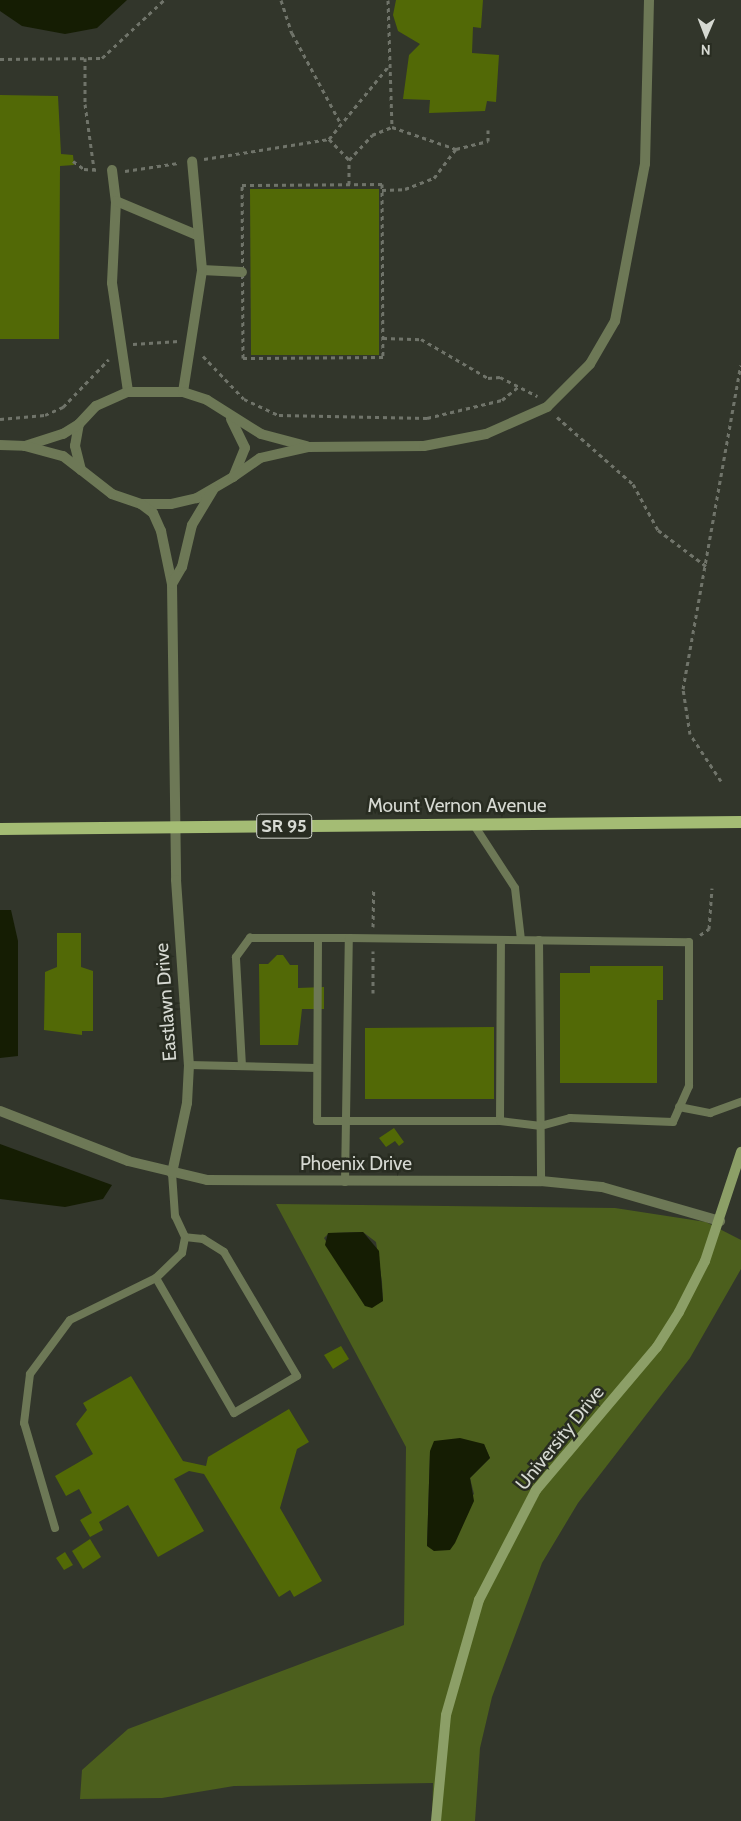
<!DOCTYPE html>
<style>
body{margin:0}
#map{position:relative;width:741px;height:1821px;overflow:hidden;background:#32362b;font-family:Cabin,sans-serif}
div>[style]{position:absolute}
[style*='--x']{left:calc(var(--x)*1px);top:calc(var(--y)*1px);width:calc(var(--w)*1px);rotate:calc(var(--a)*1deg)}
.green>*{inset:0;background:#4c5f1d}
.water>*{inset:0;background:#151d03}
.building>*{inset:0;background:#526906}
.path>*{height:3px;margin-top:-1.5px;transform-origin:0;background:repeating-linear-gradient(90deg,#70746a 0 4px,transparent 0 8px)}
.lane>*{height:8px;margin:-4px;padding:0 4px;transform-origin:4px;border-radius:4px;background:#6d7856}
.street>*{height:10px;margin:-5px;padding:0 5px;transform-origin:5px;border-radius:5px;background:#6d7856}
.secondary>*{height:10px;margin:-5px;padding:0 5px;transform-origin:5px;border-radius:5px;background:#8c9f67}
.primary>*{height:12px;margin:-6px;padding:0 6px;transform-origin:6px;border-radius:6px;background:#a4bc74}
span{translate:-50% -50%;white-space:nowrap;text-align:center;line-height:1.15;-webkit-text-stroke:5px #282c21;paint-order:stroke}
.shield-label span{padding:1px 4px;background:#282c21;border:1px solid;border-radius:4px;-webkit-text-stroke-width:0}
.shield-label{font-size:18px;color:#d6d9d2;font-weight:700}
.street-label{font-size:19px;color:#d6d9d2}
.north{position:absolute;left:681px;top:10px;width:50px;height:50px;-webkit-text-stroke:4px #282c21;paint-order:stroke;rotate:181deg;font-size:14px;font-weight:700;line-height:20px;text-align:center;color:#d6d9d2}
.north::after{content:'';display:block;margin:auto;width:18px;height:22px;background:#d6d9d2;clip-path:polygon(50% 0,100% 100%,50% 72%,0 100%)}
</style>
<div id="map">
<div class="green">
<div style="clip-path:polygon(evenodd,276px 1204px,615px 1208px,706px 1222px,741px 1240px,741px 1269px,690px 1358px,578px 1503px,542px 1563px,492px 1697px,480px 1748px,475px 1821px,432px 1821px,433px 1783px,234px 1786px,162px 1798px,80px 1799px,82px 1770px,128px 1729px,404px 1625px,406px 1447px,276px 1204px,363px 1232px,376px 1242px,382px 1282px,383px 1301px,365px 1306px,324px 1238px,329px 1233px,363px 1232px,276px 1204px,484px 1444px,490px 1458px,470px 1478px,474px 1494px,427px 1546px,430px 1451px,484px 1444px)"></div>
</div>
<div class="water">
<div style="clip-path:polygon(0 0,127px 0,97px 28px,65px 34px,22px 26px,0 11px)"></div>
<div style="clip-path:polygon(0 910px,11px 910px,18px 941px,18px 1056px,0 1058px)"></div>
<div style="clip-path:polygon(0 1144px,112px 1185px,103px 1199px,65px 1207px,0 1199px)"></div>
<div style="clip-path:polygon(363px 1232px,379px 1251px,383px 1301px,372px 1308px,365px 1306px,325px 1245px,328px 1233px)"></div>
<div style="clip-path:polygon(460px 1438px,484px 1444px,490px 1458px,470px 1478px,474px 1501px,455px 1543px,450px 1550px,434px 1551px,427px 1546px,430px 1451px,434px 1441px)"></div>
</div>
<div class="building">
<div style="clip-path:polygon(396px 0,483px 0,481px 28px,473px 27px,472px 53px,499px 55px,496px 102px,487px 101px,485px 111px,429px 113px,430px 100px,403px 99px,409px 55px,420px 44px,398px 31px,393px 15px)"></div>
<div style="clip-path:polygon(0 95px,58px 96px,61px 154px,73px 155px,74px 165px,60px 166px,59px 339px,0 339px)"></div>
<div style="clip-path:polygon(250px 189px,379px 189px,379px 355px,251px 355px)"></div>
<div style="clip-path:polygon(57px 933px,81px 933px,81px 967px,93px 971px,93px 1031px,82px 1031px,82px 1035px,44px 1030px,45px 972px,57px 967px)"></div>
<div style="clip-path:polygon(277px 955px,283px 955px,290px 965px,298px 965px,298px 988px,324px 987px,324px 1009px,302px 1009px,298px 1045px,260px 1045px,259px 964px,268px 964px)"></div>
<div style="clip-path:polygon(590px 966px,663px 966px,663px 1000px,657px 1000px,657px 1083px,560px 1083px,560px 973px,590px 973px)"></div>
<div style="clip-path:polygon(494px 1027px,494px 1099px,365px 1099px,365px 1028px)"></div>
<div style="clip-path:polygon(394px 1128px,404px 1142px,399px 1146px,395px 1141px,386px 1147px,379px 1138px)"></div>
<div style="clip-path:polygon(341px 1346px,349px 1359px,333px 1369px,324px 1355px)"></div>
<div style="clip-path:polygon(131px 1376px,183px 1461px,206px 1466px,208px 1457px,289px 1409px,309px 1442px,297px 1449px,280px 1508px,322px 1581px,294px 1597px,290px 1590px,279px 1597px,204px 1474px,189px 1471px,174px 1479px,204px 1531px,158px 1557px,128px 1505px,99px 1522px,103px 1530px,90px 1537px,80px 1520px,92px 1513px,79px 1489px,66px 1496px,55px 1476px,93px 1454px,76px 1424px,87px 1410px,83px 1403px)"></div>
<div style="clip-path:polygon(90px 1539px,101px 1557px,83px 1569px,72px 1551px)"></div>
<div style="clip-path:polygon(65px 1552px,73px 1565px,64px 1570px,56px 1558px)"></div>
</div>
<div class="path">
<div style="--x:281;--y:0;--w:35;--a:72"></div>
<div style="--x:292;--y:33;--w:103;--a:61.7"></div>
<div style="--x:388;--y:0;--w:127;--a:88.2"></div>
<div style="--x:85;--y:58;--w:46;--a:90"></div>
<div style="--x:85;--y:104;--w:66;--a:82.1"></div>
<div style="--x:0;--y:59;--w:102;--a:-0.6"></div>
<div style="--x:102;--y:58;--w:85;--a:-43.1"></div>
<div style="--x:329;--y:139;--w:93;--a:-50.7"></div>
<div style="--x:204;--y:159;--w:127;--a:-9.1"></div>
<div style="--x:329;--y:139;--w:29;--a:46"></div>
<div style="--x:73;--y:161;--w:14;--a:36"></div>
<div style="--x:84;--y:169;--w:15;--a:4"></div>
<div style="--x:125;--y:171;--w:54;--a:-8.6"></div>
<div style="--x:349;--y:184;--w:24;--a:-90"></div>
<div style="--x:349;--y:160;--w:34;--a:-47"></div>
<div style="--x:372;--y:135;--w:22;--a:-22"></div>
<div style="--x:392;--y:127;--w:68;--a:19"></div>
<div style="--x:456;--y:149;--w:33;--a:-14"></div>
<div style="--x:488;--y:141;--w:11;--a:-90"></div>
<div style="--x:382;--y:184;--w:173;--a:89.7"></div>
<div style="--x:383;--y:357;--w:140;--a:179.6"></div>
<div style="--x:243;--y:358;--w:173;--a:-90.3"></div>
<div style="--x:242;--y:185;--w:140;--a:-0.4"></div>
<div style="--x:382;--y:190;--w:23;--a:-2"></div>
<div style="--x:405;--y:189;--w:31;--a:-21"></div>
<div style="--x:434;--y:178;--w:36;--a:-53"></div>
<div style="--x:383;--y:338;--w:38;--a:2"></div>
<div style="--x:421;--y:339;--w:78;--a:30.2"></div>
<div style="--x:488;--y:378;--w:12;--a:-5"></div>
<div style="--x:500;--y:377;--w:42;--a:27.2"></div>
<div style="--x:133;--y:344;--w:46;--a:-3.7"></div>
<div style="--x:203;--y:356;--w:59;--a:46.4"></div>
<div style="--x:244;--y:399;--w:38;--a:25"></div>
<div style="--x:279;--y:415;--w:148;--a:1.2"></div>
<div style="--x:427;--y:418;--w:77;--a:-13.5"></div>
<div style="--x:502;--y:400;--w:22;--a:-39"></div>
<div style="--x:557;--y:417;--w:101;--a:41.4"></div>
<div style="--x:633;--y:484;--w:52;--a:61.5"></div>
<div style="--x:658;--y:530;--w:60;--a:36.9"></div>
<div style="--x:0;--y:419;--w:45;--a:-5.1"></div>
<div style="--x:45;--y:415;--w:20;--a:-24"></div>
<div style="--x:63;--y:407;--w:66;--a:-46.2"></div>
<div style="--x:721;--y:781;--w:56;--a:-123.4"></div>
<div style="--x:690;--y:734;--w:46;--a:-98.8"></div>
<div style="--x:683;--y:689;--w:329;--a:-79.9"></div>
<div style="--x:373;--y:927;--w:39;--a:-89"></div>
<div style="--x:700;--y:935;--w:11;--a:-34"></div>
<div style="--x:709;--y:929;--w:41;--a:-85.8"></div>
<div style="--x:373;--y:993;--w:42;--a:-90"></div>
</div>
<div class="lane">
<div style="--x:474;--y:825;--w:75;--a:56.9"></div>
<div style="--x:515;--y:888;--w:52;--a:83.4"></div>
<div style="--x:318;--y:939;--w:182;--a:90.3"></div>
<div style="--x:317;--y:1121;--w:183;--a:0"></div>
<div style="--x:500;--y:1121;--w:181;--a:-89.7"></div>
<div style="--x:539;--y:940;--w:241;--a:89.5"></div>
<div style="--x:189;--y:1065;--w:128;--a:1.3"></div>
<div style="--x:242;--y:1066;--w:109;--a:-93.2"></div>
<div style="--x:236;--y:957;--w:24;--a:-54"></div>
<div style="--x:250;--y:938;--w:99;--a:0"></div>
<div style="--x:679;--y:1107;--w:32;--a:11"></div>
<div style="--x:710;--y:1113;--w:33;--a:-20"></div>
<div style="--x:345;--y:1182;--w:244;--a:-89.1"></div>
<div style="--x:349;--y:938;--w:340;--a:0.7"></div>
<div style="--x:689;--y:942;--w:144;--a:90"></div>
<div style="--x:689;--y:1086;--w:39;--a:114"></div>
<div style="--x:673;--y:1122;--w:103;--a:-177.8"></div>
<div style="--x:570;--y:1118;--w:30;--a:165"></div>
<div style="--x:541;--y:1126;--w:41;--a:-173"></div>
<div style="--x:156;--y:1278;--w:156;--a:60"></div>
<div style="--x:234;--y:1413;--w:73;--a:-30.4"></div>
<div style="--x:297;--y:1376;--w:144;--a:-120.5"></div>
<div style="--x:224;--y:1252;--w:25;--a:-148"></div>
<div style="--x:203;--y:1239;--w:18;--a:-174"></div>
<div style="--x:55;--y:1528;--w:109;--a:-106.4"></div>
<div style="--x:24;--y:1423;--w:49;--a:-83"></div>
<div style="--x:30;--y:1374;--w:67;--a:-53.5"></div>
<div style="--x:70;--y:1320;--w:96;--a:-26"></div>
<div style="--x:156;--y:1278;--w:36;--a:-44"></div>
<div style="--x:182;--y:1253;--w:16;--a:-79"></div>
<div style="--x:185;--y:1237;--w:23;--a:-115"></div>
<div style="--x:175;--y:1216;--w:43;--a:-94"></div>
</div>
<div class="street">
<div style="--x:112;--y:170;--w:31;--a:83"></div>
<div style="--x:116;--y:201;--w:82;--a:92.8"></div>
<div style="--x:112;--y:283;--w:110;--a:81.6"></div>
<div style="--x:116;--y:201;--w:88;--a:22.8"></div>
<div style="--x:202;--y:270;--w:40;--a:2.9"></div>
<div style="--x:183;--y:392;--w:123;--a:-81.1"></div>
<div style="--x:202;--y:270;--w:109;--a:-95.2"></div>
<div style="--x:231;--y:419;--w:32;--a:64"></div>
<div style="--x:245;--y:448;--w:31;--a:112"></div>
<div style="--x:233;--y:477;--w:42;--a:149.7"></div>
<div style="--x:197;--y:498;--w:27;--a:167"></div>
<div style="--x:171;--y:504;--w:30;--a:180"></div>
<div style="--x:141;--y:504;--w:31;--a:-161"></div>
<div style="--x:112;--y:494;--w:39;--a:-142"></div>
<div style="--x:81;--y:470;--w:25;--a:-104"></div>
<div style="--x:75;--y:446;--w:22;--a:-80"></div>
<div style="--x:79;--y:424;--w:25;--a:-47"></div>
<div style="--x:96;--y:406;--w:35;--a:-24"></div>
<div style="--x:128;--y:392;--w:55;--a:0"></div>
<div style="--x:183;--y:392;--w:25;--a:18"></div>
<div style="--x:207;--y:400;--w:64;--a:32.2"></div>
<div style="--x:261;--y:434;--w:47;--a:14.9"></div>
<div style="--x:0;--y:445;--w:25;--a:2"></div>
<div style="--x:25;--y:446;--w:40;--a:-18"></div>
<div style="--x:63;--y:434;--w:19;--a:-32"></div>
<div style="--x:25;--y:446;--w:39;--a:15"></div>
<div style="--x:63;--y:456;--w:23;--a:38"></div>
<div style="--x:233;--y:477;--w:33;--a:-35"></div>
<div style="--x:260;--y:458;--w:49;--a:-12.9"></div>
<div style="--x:308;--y:447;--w:116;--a:-0.5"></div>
<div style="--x:424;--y:446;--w:63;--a:-11"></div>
<div style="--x:486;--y:434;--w:67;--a:-23.9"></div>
<div style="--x:547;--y:407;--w:61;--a:-45"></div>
<div style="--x:590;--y:364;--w:50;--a:-59.8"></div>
<div style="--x:615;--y:321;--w:160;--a:-79.2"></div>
<div style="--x:645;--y:164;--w:164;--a:-88.6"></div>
<div style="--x:141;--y:504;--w:15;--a:37"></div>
<div style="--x:153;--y:513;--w:20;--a:66"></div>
<div style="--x:161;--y:531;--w:54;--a:78.3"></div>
<div style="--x:172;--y:584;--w:296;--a:89.2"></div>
<div style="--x:176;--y:880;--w:185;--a:86"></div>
<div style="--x:189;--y:1065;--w:38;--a:93"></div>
<div style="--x:187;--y:1103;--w:72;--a:102.1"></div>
<div style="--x:172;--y:584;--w:20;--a:-60"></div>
<div style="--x:182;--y:567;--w:43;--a:-76.6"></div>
<div style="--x:192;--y:525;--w:41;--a:-59"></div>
<div style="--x:0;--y:1111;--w:137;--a:21.3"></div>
<div style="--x:128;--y:1161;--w:81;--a:13.5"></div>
<div style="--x:207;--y:1180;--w:334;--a:0.2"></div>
<div style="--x:541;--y:1181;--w:61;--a:5.6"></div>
<div style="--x:602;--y:1187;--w:123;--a:16.1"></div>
</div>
<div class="secondary">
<div style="--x:436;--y:1821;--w:106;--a:-84.6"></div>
<div style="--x:446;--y:1715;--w:120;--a:-74"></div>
<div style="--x:479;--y:1600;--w:124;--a:-62.6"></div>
<div style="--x:536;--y:1490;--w:187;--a:-49.8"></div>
<div style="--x:657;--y:1347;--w:41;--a:-57.8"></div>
<div style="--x:679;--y:1312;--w:57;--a:-63"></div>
<div style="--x:705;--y:1261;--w:115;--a:-71.7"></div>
</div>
<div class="primary">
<div style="--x:0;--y:829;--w:741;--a:-0.54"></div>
</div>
<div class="shield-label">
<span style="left:284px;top:826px">SR 95</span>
</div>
<div class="street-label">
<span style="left:457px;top:806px">Mount Vernon Avenue</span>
<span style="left:166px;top:1002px;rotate:-94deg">Eastlawn Drive</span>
<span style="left:356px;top:1164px">Phoenix Drive</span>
<span style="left:560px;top:1438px;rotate:-51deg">University Drive</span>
</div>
<div class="north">N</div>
</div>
